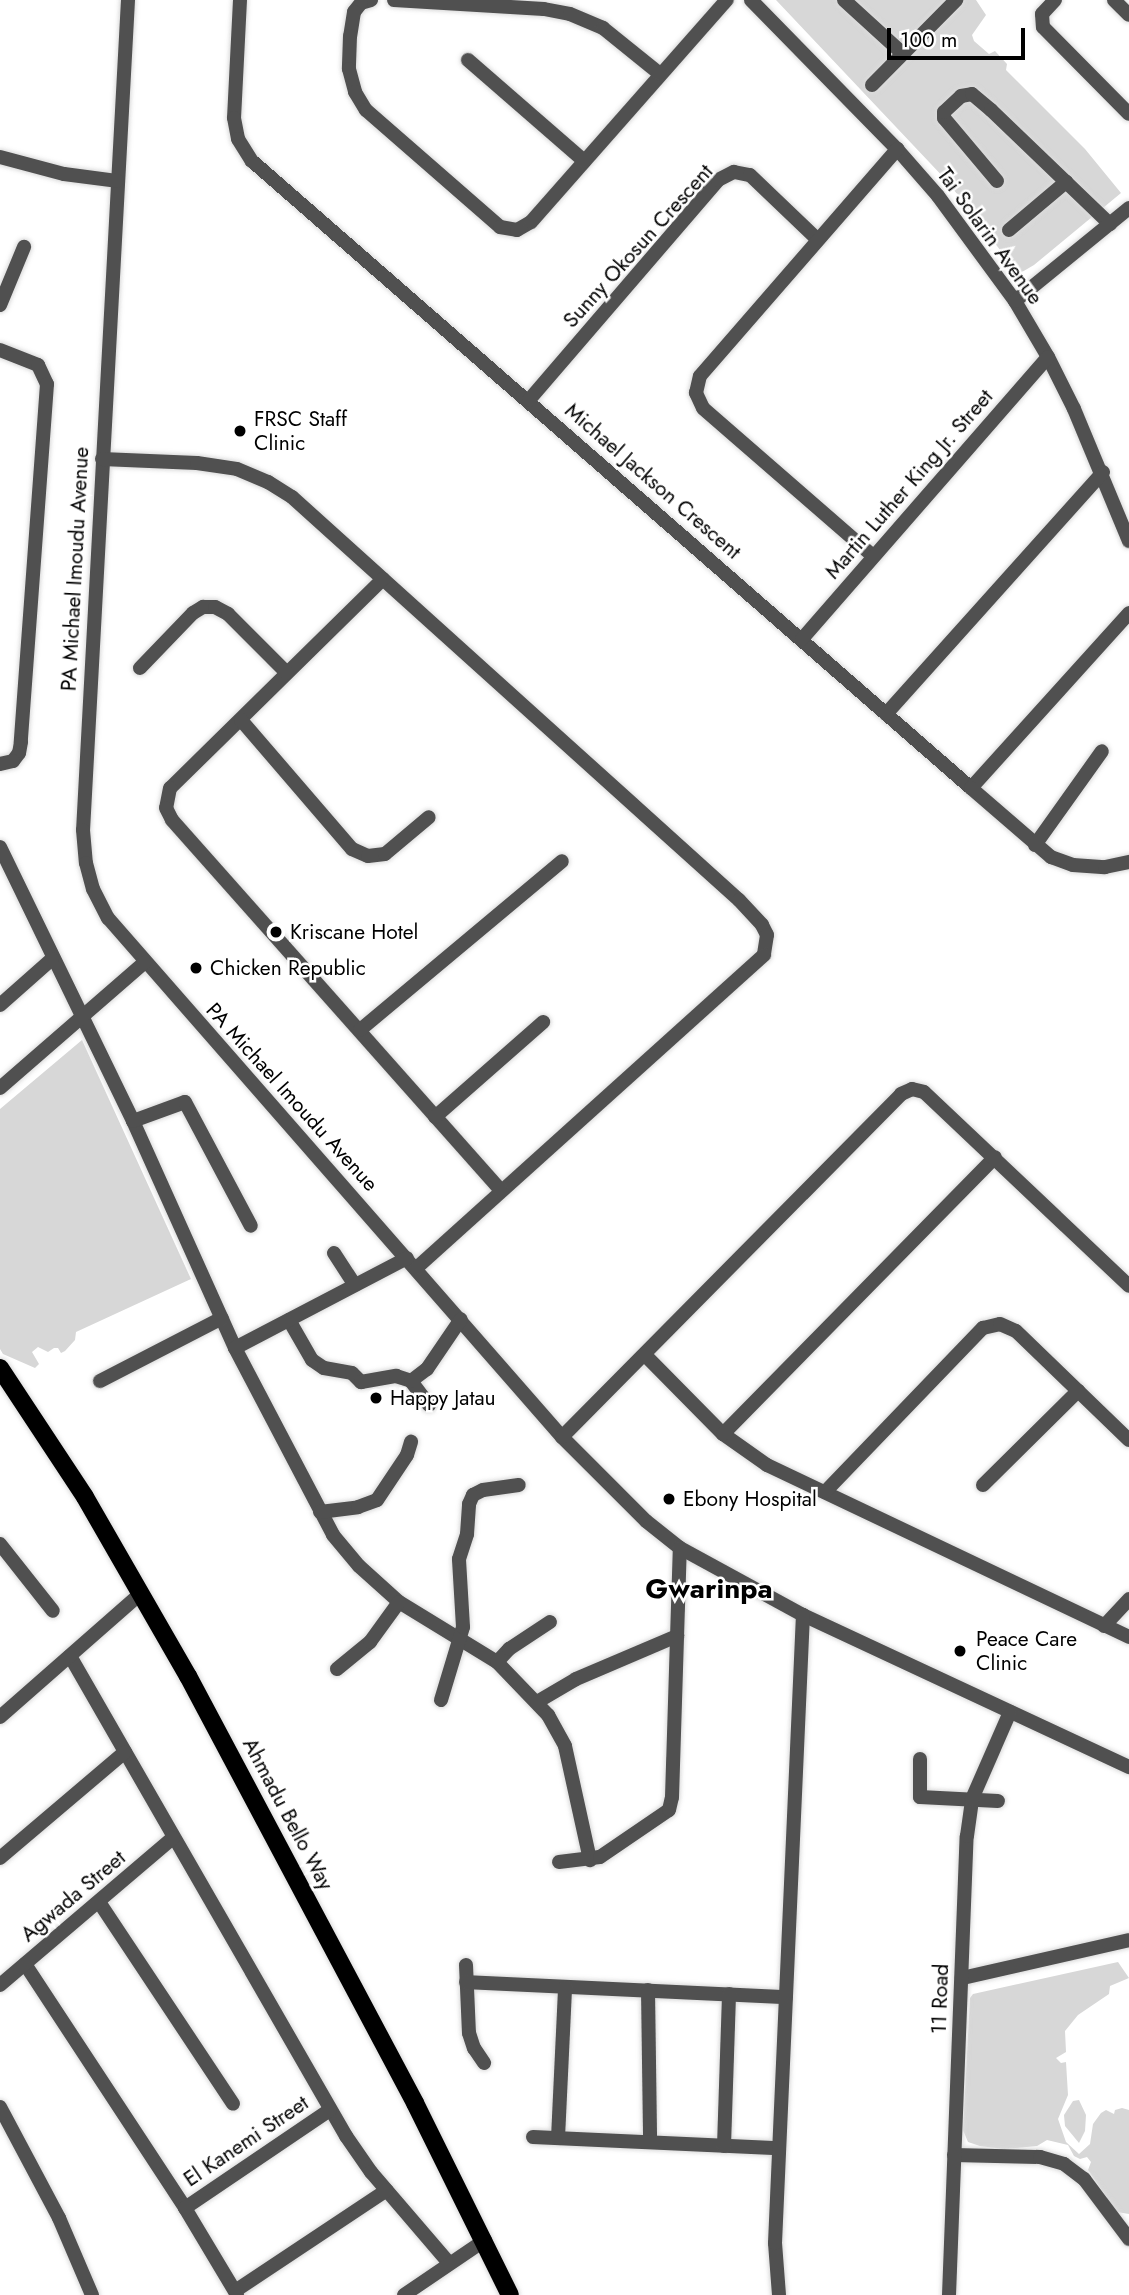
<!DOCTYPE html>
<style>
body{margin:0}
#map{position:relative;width:1129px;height:2295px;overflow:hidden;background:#fff;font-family:Jost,sans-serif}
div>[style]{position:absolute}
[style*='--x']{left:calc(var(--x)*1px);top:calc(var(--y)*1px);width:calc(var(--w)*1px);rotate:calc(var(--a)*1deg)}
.green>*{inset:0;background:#d7d7d7}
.roads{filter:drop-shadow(0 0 2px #dbdbdb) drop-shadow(0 0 2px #dbdbdb)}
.minor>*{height:14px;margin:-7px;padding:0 7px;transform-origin:7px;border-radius:7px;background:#505050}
.major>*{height:18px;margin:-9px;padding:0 9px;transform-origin:9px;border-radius:9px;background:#000}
.dots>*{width:19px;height:19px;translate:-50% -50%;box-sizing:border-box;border:4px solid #fff;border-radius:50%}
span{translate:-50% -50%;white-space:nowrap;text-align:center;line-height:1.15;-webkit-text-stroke:5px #fff;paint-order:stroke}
.street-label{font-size:21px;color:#000}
.poi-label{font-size:21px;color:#000}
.left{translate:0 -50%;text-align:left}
.district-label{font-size:28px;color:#000;font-weight:700}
.scale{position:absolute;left:887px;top:28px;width:138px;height:32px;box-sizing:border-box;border:4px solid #000;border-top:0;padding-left:9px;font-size:21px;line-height:24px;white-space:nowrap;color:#000;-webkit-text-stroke:5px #fff;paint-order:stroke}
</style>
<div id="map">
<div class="green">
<div style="clip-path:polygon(776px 0,976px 0,986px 15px,972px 35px,974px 41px,989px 54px,995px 51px,1007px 64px,1006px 70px,1085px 149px,1121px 193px,1034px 265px,1022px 272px,1014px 268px,947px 181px)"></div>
<div style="clip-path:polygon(82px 1040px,191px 1279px,76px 1332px,75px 1340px,65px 1351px,61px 1353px,58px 1348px,54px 1348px,48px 1352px,38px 1347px,32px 1352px,39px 1364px,35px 1368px,3px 1354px,0 1349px,0 1109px)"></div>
<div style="clip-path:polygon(1118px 1962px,1129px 1978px,1110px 1986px,1109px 1994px,1078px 2015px,1065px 2031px,1066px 2052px,1056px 2058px,1061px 2063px,1066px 2062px,1068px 2095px,1058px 2119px,1066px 2142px,1079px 2154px,1090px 2144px,1093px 2124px,1101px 2113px,1106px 2110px,1114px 2114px,1115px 2110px,1122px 2108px,1129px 2110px,1129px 2214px,1117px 2212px,1088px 2170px,1091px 2162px,1087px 2157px,1080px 2159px,1074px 2156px,1068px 2145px,1047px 2140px,1037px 2146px,1004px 2149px,980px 2146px,968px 2142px,963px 2130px,970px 1998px,973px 1994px)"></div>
<div style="clip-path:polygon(1079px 2100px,1086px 2115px,1085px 2131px,1079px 2143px,1065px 2126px,1064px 2115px,1073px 2101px)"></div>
</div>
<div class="roads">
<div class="minor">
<div style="--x:128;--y:0;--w:831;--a:93.1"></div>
<div style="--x:83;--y:830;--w:33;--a:85"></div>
<div style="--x:86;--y:863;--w:27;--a:75"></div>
<div style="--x:93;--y:889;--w:33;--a:63"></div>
<div style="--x:108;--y:918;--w:690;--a:48.82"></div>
<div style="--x:562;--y:1437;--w:119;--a:45"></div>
<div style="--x:646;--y:1521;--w:43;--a:38.5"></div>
<div style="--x:680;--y:1548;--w:140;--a:28.6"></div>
<div style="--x:803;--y:1615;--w:360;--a:25"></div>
<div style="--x:240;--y:0;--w:118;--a:92.9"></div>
<div style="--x:234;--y:118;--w:21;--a:79"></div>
<div style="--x:238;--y:139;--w:26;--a:58"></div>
<div style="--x:252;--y:161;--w:954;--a:41.09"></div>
<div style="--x:971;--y:788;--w:236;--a:-47.9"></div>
<div style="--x:371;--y:0;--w:10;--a:163"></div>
<div style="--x:361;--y:3;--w:11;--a:128"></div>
<div style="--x:354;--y:12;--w:24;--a:99"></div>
<div style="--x:350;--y:36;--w:33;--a:92"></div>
<div style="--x:349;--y:69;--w:24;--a:75"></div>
<div style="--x:355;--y:92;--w:21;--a:59"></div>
<div style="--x:366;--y:110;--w:178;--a:41.1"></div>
<div style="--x:500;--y:227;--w:17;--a:10"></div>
<div style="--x:517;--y:230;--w:16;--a:-30"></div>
<div style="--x:531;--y:222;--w:296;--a:-48.6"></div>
<div style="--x:394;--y:0;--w:150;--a:3.4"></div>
<div style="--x:544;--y:9;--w:26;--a:11"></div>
<div style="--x:570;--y:14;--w:36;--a:23"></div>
<div style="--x:603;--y:28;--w:73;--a:38.9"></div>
<div style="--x:751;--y:0;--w:209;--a:45.6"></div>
<div style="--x:897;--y:149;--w:62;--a:48.9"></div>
<div style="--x:938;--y:196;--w:130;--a:53.7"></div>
<div style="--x:1015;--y:301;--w:65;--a:59.5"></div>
<div style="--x:1048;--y:357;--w:58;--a:63.4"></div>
<div style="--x:1074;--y:409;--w:143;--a:67.4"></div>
<div style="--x:844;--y:0;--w:79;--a:42.4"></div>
<div style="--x:1055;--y:0;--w:19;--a:133"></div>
<div style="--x:1042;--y:14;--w:13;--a:86"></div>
<div style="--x:1043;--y:27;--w:122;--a:45.3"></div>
<div style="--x:1114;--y:0;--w:21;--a:45"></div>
<div style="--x:468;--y:60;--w:154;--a:41"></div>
<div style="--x:872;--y:85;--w:120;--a:-45.3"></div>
<div style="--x:0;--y:157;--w:66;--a:14.9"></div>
<div style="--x:64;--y:174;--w:53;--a:7.5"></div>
<div style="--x:997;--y:181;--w:82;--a:-130.1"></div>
<div style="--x:944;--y:118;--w:6;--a:-90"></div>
<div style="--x:944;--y:112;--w:23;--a:-43"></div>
<div style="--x:961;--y:96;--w:11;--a:-10"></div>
<div style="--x:972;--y:94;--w:25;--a:40"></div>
<div style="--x:991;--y:110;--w:165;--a:43.8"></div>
<div style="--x:1009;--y:230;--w:75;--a:-40.1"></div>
<div style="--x:1015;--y:301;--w:147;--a:-39.2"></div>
<div style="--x:0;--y:305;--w:63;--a:-67.5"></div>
<div style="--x:0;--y:350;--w:41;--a:21.5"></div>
<div style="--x:38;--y:365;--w:21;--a:65"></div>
<div style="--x:47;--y:384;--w:359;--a:94.2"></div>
<div style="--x:21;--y:742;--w:11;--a:100"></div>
<div style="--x:19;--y:753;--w:10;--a:127"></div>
<div style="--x:13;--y:761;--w:13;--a:167"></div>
<div style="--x:529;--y:400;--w:290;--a:-49.3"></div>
<div style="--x:718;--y:180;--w:18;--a:-27"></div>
<div style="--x:734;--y:172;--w:16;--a:11"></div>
<div style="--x:750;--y:175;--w:93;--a:43.7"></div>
<div style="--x:102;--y:459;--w:95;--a:2.4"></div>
<div style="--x:197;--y:463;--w:40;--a:8.5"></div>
<div style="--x:237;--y:469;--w:34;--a:23"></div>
<div style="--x:268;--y:482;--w:28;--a:32"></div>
<div style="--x:292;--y:497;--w:602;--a:42.04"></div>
<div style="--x:739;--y:900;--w:34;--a:47"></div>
<div style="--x:762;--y:925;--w:11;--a:63"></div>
<div style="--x:767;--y:935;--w:20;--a:99"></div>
<div style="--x:764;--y:955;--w:468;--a:138"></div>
<div style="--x:873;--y:556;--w:225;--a:-139"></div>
<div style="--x:703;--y:408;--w:17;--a:-115"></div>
<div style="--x:696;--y:393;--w:17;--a:-77"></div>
<div style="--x:700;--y:376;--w:301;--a:-49"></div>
<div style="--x:383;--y:579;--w:298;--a:135.5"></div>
<div style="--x:170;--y:788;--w:20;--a:101"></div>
<div style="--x:166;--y:808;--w:13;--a:63"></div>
<div style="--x:172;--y:820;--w:494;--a:48.4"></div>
<div style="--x:802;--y:639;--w:374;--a:-48.9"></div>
<div style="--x:140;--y:668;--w:76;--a:-46.1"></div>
<div style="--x:193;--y:613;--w:12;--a:-31"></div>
<div style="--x:203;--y:607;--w:12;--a:0"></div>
<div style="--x:215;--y:607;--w:15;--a:28"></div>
<div style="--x:228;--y:614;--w:83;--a:45"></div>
<div style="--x:886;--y:714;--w:325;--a:-48.1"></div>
<div style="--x:241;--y:720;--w:170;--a:49.3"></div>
<div style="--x:352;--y:849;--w:17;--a:24"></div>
<div style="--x:368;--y:856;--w:17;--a:-7"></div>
<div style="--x:385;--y:854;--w:57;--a:-40.1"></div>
<div style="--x:971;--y:788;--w:106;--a:40.8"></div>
<div style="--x:1051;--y:857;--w:23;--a:20"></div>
<div style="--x:1073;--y:865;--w:32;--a:4"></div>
<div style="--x:1105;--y:867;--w:25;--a:-12"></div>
<div style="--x:1035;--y:845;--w:115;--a:-54.5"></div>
<div style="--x:0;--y:847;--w:305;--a:64.1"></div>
<div style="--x:133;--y:1121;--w:249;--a:65.8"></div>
<div style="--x:235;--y:1348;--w:211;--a:62.3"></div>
<div style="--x:333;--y:1535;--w:40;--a:50"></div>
<div style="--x:359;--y:1566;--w:54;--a:42"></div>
<div style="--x:399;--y:1602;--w:115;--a:31.5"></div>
<div style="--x:497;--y:1662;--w:74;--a:46.1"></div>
<div style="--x:548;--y:1715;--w:35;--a:61"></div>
<div style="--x:565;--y:1746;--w:117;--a:77.6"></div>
<div style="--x:0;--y:1005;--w:69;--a:-41.5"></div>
<div style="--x:360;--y:1030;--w:263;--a:-39.9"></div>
<div style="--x:0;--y:1088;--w:191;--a:-41"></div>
<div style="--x:435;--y:1117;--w:144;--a:-41.3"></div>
<div style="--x:133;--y:1121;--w:55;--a:-20.1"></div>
<div style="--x:185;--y:1102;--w:140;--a:62"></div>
<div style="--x:334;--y:1253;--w:38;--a:57"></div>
<div style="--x:289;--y:1320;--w:46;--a:60.1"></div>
<div style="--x:312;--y:1360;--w:14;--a:34"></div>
<div style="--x:324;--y:1368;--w:28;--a:10"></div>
<div style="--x:352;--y:1373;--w:13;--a:45"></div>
<div style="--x:361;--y:1382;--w:36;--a:-10"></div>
<div style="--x:396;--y:1376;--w:16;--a:18"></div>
<div style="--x:235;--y:1348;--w:194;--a:-27.6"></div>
<div style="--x:645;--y:1355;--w:111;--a:45.4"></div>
<div style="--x:723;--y:1434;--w:54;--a:35.2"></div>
<div style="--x:767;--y:1465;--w:401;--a:25.4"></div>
<div style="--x:100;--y:1381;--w:137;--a:-27.3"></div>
<div style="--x:429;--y:1405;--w:30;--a:-127"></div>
<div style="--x:411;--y:1381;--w:20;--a:-37"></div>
<div style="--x:427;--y:1369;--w:60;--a:-55.8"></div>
<div style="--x:723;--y:1434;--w:388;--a:-45.5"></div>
<div style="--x:562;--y:1437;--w:482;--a:-45.3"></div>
<div style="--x:901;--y:1094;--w:12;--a:-24"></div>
<div style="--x:912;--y:1089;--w:12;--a:14"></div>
<div style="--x:924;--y:1092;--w:282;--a:43.4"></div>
<div style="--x:983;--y:1485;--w:134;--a:-44.7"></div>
<div style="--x:825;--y:1492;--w:228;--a:-46.1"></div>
<div style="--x:983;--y:1328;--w:17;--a:-13"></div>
<div style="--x:1000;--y:1324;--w:17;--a:24"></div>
<div style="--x:1016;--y:1331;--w:157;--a:44"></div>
<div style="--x:320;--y:1512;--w:38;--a:-7"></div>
<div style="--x:358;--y:1507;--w:20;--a:-20"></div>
<div style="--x:377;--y:1500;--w:54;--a:-56.3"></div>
<div style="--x:407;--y:1455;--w:14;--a:-73"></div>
<div style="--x:0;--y:1544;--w:85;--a:51.7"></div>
<div style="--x:1104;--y:1626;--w:37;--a:-47"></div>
<div style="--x:70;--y:1656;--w:554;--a:60.1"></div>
<div style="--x:346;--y:2136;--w:44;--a:55.2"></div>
<div style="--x:371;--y:2172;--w:120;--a:49.4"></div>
<div style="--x:497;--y:1662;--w:18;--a:-47"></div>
<div style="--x:509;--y:1649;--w:49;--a:-33.4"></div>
<div style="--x:337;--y:1669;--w:43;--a:-39.3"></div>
<div style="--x:370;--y:1642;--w:49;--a:-54.1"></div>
<div style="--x:441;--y:1700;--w:76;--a:-73.2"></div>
<div style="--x:463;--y:1627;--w:68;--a:-93.4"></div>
<div style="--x:459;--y:1559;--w:26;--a:-72"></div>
<div style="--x:467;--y:1534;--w:30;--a:-86"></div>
<div style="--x:469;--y:1504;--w:10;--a:-66"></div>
<div style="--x:473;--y:1495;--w:11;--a:-27"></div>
<div style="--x:483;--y:1490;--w:36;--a:-8"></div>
<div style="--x:537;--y:1702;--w:45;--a:-30.5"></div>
<div style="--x:576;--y:1679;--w:110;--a:-23.1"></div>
<div style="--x:0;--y:1717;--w:188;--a:-41.3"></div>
<div style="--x:920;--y:1759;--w:38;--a:90"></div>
<div style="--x:920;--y:1797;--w:78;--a:2.9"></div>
<div style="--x:0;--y:1858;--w:164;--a:-40.3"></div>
<div style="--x:559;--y:1862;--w:41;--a:-7"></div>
<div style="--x:600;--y:1857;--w:83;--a:-34.3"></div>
<div style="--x:669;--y:1810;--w:13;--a:-77"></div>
<div style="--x:672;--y:1797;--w:249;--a:-88.2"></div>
<div style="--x:99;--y:1902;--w:242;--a:56.4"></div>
<div style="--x:25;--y:1964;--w:292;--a:56.7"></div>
<div style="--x:185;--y:2208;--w:101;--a:59.1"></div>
<div style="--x:466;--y:1965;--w:68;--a:87.5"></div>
<div style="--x:469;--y:2033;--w:16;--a:72"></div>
<div style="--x:474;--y:2048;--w:18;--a:56"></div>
<div style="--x:962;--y:1978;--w:171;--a:-12.8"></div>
<div style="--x:466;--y:1982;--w:320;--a:2.7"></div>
<div style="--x:0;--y:1985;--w:227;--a:-40.4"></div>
<div style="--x:648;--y:1990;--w:152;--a:89.2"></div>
<div style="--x:0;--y:2107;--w:126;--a:62"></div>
<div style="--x:59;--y:2218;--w:84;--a:66.8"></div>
<div style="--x:533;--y:2137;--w:246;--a:2.6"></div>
<div style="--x:558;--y:2138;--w:151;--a:-87.3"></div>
<div style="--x:724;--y:2146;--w:152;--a:-88.1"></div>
<div style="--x:954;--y:2155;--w:86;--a:1.3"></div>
<div style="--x:1040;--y:2157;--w:25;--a:16"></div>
<div style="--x:1064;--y:2164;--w:25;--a:37"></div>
<div style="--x:1084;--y:2179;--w:75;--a:53.1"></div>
<div style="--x:185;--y:2208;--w:175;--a:-34.1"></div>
<div style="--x:235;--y:2291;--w:182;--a:-33.6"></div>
<div style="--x:404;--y:2295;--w:98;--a:-34.2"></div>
<div style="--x:779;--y:2295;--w:52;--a:-94.4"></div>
<div style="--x:775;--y:2243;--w:629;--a:-87.45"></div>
<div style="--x:949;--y:2295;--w:459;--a:-87.8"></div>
<div style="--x:967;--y:1836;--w:37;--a:-82"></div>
<div style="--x:972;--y:1799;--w:95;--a:-66.4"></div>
</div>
<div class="major">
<div style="--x:0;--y:1368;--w:154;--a:56.6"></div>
<div style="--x:85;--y:1497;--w:207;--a:60.1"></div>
<div style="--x:188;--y:1676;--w:484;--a:62"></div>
<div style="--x:415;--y:2103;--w:214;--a:63.7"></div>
</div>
</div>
<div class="dots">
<div style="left:240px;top:431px;background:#000"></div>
<div style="left:276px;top:932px;background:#000"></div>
<div style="left:196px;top:968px;background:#000"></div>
<div style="left:376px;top:1398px;background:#000"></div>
<div style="left:669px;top:1499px;background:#000"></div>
<div style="left:960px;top:1651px;background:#000"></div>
</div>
<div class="street-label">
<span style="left:990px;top:236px;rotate:54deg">Tai Solarin Avenue</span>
<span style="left:638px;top:246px;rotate:-48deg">Sunny Okosun Crescent</span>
<span style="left:653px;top:481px;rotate:41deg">Michael Jackson Crescent</span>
<span style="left:909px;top:484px;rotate:-49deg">Martin Luther King Jr. Street</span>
<span style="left:75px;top:569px;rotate:-87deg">PA Michael Imoudu Avenue</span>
<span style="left:292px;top:1097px;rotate:48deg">PA Michael Imoudu Avenue</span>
<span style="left:288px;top:1814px;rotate:62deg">Ahmadu Bello Way</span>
<span style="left:73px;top:1896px;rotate:-40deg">Agwada Street</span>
<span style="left:940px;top:1999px;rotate:-88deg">11 Road</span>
<span style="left:246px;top:2141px;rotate:-34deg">El Kanemi Street</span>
</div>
<div class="poi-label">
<span class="left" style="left:254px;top:431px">FRSC Staff<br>Clinic</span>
<span class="left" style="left:290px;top:932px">Kriscane Hotel</span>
<span class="left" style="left:210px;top:968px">Chicken Republic</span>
<span class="left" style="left:390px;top:1398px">Happy Jatau</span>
<span class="left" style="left:683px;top:1499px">Ebony Hospital</span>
<span class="left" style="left:976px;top:1651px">Peace Care<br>Clinic</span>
</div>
<div class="district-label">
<span style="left:709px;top:1589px">Gwarinpa</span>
</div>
<div class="scale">100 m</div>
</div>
